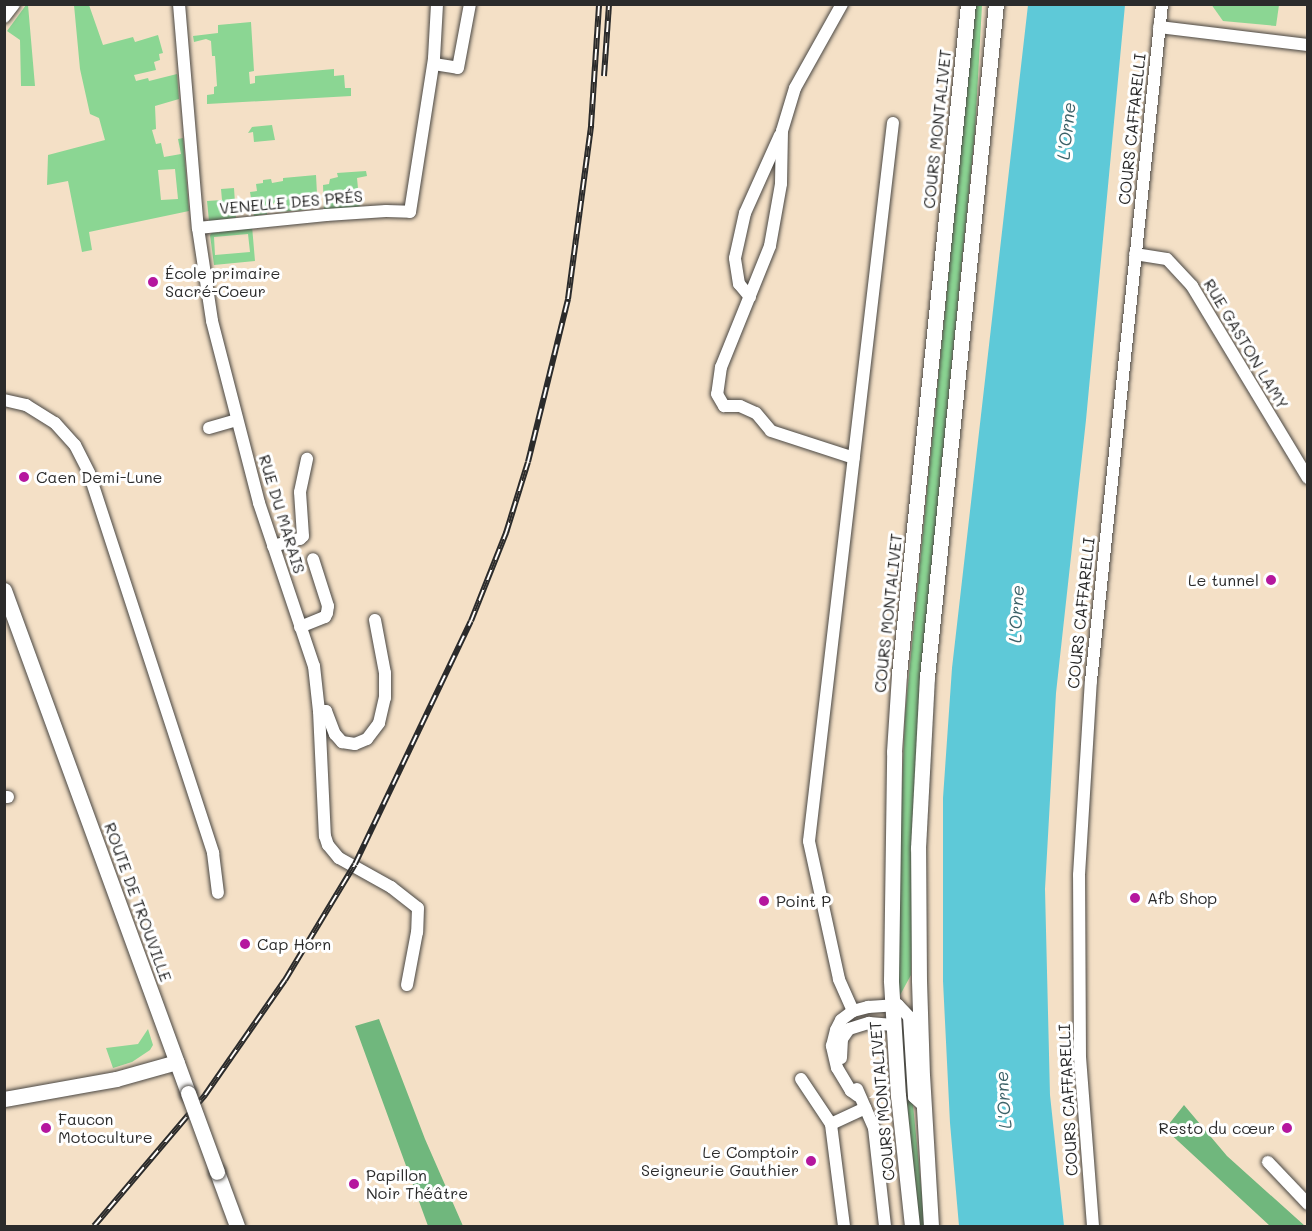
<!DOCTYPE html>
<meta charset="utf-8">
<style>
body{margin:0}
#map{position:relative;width:1312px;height:1231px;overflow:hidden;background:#f4e0c6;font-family:Mali,sans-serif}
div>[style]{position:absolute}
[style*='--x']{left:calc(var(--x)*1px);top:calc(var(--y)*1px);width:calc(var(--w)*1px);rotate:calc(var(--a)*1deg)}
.green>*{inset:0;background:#8bd693}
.forest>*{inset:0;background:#70b77d}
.water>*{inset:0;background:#5ec9d8}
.roads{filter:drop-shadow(0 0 2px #494642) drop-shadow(0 0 2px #494642)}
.minor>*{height:12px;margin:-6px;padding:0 6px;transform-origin:6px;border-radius:6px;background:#fff}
.major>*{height:15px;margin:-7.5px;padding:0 7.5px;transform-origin:7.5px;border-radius:7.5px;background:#fff}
.rail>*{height:6px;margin-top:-3px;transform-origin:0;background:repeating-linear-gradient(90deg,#fff 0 11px,#2b2b2b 0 22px);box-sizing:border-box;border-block:2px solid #2b2b2b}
.bridges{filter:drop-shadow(0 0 2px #494642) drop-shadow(0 0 2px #494642)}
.major-bridge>*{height:15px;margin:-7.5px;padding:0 7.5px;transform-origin:7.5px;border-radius:7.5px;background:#fff}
.dots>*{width:16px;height:16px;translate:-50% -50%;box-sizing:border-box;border:3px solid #fff;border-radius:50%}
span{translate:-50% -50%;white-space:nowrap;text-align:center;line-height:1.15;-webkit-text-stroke:6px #fff;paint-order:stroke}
.street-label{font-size:16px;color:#2b2b2b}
.poi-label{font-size:16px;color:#2b2b2b}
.left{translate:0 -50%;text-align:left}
.right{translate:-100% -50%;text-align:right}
.water-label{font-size:18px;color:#3d6268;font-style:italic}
.frame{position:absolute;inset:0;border:6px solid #2b2b2b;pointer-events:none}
</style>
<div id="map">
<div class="green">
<div style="clip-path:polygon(1211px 4px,1279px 5px,1276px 26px,1223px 21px)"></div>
<div style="clip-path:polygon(26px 5px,28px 5px,35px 86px,21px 86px,20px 40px,7px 31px)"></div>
<div style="clip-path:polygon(evenodd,74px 5px,89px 5px,103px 45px,133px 37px,135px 42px,158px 35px,163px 53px,159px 54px,160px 60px,154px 62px,156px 70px,134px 75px,136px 81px,148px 78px,149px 81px,177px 74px,179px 99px,155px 106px,156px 129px,152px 130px,156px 144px,161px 143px,164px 157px,181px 154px,178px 139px,183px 138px,189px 211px,89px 232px,92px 250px,82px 252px,68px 181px,47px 185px,48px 155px,105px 140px,99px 118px,90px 114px,80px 69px,74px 5px,175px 169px,178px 199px,161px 200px,158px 170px,175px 169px)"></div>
<div style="clip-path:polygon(975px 5px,982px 5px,975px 131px,922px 663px,911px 975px,899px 997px,898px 888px,905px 715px)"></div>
<div style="clip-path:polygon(251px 22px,254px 71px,249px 72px,250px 84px,255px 83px,255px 76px,334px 69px,334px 76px,344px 75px,345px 88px,351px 88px,351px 96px,207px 104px,207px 95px,214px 94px,214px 87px,217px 86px,215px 56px,212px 56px,211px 41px,206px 39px,194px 42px,193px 36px,218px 33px,218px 25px)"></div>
<div style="clip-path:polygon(272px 125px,275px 140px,254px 142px,253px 132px,248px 133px,252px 127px)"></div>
<div style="clip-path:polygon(366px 171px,367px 176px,357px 178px,360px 209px,324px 211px,323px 185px,329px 184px,330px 179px,338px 177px,337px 173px)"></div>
<div style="clip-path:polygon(316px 175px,317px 194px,315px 197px,304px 198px,304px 210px,279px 212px,278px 203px,267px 204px,267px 214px,254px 216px,250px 192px,257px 191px,256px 184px,263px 183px,263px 180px,271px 179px,272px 183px,283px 181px,283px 178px)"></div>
<div style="clip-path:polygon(234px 188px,236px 218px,209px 221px,207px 201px,222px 200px,221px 189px)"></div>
<div style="clip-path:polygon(evenodd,252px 226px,255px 261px,214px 265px,210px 235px,214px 230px,219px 233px,219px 230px,245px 227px,248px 229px,248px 227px,252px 226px,248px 234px,250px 252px,215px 255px,214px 237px,248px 234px)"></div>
<div style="clip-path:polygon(900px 1023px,906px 1034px,925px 1226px,918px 1226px)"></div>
<div style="clip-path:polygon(148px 1029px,153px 1045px,150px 1050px,132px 1062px,113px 1068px,106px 1048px,138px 1044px)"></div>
</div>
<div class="forest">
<div style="clip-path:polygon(379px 1019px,425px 1139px,463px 1226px,428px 1226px,355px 1026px)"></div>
<div style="clip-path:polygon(1184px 1105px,1227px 1156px,1305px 1226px,1270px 1226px,1165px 1129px)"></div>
</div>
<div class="water">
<div style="clip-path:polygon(1028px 5px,1125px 5px,1086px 420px,1056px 693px,1045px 889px,1050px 1095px,1064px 1226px,959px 1226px,950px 1123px,943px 981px,943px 798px,952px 668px)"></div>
</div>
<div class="roads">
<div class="minor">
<div style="--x:179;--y:4;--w:225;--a:85.2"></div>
<div style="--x:198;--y:228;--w:94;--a:81.4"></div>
<div style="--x:212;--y:321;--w:188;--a:75.5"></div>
<div style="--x:259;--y:503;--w:172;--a:71.4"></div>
<div style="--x:314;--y:666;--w:45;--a:83.7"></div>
<div style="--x:319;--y:711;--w:125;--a:87.3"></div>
<div style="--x:325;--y:836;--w:9;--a:72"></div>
<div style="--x:328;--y:845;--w:17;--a:50"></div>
<div style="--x:339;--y:858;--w:60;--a:29.1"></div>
<div style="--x:391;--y:887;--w:34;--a:38"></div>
<div style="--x:418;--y:908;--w:24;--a:92"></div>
<div style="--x:417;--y:932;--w:54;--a:100.7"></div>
<div style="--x:842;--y:4;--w:96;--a:119.2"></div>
<div style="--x:795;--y:88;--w:45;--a:106.8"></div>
<div style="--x:782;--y:131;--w:53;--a:91.1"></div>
<div style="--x:781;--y:184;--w:63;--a:100.1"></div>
<div style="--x:770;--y:246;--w:131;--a:112"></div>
<div style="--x:721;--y:367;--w:27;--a:98"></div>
<div style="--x:717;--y:394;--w:14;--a:60"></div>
<div style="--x:724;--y:406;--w:16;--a:0"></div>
<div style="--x:740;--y:406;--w:17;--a:24"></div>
<div style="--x:756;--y:413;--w:23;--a:50"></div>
<div style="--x:771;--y:431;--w:87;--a:18"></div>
<div style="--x:4;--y:17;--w:16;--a:-52"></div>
<div style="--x:1159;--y:27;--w:150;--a:6.9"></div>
<div style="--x:434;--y:64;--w:24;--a:9"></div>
<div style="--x:458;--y:68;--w:65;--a:-79.4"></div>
<div style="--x:198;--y:228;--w:129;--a:-5.8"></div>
<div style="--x:326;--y:215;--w:60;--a:-3.8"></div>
<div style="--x:386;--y:211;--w:24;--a:2"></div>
<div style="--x:410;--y:212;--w:156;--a:-81.1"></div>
<div style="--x:434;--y:58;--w:54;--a:-86.8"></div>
<div style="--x:1135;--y:254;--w:32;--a:9"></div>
<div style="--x:1167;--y:259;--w:37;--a:47"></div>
<div style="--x:1192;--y:286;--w:224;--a:58.9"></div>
<div style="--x:750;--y:297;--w:17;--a:-130"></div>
<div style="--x:739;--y:284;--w:26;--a:-99"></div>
<div style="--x:735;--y:258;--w:46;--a:-77.5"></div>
<div style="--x:745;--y:213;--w:85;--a:-65.8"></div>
<div style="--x:4;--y:400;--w:23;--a:13"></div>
<div style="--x:26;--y:405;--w:34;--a:32"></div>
<div style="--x:55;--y:423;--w:30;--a:48"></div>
<div style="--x:75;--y:445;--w:31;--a:63"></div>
<div style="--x:89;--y:473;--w:400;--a:71.9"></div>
<div style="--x:213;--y:853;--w:40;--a:82.9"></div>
<div style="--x:209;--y:428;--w:29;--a:-16"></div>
<div style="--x:273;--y:546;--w:28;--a:-15"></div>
<div style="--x:300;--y:539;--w:4;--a:-45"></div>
<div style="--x:303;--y:536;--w:44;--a:-93.9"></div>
<div style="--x:300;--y:492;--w:34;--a:-78"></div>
<div style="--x:300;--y:627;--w:27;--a:-22"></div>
<div style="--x:325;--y:617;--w:4;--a:-63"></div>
<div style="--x:327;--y:613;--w:7;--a:-82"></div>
<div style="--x:328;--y:606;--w:49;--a:-107.7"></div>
<div style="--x:319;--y:711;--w:7;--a:0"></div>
<div style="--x:326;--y:711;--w:25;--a:69"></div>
<div style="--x:335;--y:734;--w:11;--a:49"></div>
<div style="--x:342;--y:742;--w:13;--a:9"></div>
<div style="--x:355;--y:744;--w:13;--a:-23"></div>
<div style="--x:367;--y:739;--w:20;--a:-53"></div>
<div style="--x:379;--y:723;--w:26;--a:-77"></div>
<div style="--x:385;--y:698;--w:25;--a:-90"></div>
<div style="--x:385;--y:673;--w:54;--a:-100.7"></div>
<div style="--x:4;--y:797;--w:4;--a:0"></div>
<div style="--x:853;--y:1011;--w:35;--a:-114"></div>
<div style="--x:839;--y:979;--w:141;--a:-102.3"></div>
<div style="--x:809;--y:841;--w:723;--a:-83.33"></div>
<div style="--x:841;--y:1058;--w:19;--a:-87"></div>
<div style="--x:842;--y:1039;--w:12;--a:-55"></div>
<div style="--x:849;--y:1029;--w:21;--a:-17"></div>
<div style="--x:869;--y:1023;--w:24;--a:5"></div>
<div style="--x:801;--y:1079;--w:54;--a:56.3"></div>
<div style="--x:857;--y:1089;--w:43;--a:66.4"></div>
<div style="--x:874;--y:1128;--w:99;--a:83.6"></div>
<div style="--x:858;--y:1096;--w:9;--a:-144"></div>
<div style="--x:851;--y:1091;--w:27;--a:-121"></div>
<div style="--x:837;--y:1068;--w:23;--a:-103"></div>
<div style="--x:832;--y:1046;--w:16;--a:-76"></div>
<div style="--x:836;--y:1030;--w:11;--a:-63"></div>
<div style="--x:841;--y:1020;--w:15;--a:-37"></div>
<div style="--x:853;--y:1011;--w:16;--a:-15"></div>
<div style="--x:868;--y:1007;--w:30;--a:-4"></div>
<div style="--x:898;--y:1005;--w:16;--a:47"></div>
<div style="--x:909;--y:1017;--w:80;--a:86.4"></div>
<div style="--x:914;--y:1097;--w:13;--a:42"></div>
<div style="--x:1268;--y:1162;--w:58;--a:46.4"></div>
<div style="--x:844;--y:1226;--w:103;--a:-97.3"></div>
<div style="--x:831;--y:1124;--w:38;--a:-25"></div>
<div style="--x:1093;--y:1226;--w:169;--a:-94.4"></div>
<div style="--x:1080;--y:1058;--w:183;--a:-90.3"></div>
<div style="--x:1079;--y:875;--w:194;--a:-86.5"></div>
<div style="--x:1091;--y:681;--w:681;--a:-84.01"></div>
</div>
<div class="major">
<div style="--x:4;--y:590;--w:536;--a:69.91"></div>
<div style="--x:4;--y:1099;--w:114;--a:-10.1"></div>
<div style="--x:116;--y:1079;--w:63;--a:-15.6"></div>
<div style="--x:217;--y:1172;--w:58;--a:69.7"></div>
<div style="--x:912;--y:1226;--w:131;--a:-96.1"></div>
<div style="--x:898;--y:1096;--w:116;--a:-93.5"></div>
<div style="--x:891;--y:980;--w:228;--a:-89.2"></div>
<div style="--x:894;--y:752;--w:78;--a:-86.3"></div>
<div style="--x:899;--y:674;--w:674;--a:-84.12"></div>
<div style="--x:931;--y:1226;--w:150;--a:-93.4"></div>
<div style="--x:922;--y:1076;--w:96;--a:-91.8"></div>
<div style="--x:919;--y:980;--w:132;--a:-90.4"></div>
<div style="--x:918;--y:848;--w:171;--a:-87"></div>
<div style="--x:927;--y:677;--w:677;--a:-84.15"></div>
</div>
</div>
<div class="rail">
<div style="--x:604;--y:76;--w:72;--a:-86"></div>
<div style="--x:94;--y:1226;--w:172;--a:-49.7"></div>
<div style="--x:205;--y:1095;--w:140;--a:-55.2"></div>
<div style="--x:285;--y:980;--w:135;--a:-58.9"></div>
<div style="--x:355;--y:864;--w:269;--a:-64.5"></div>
<div style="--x:471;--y:621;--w:95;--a:-68.3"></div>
<div style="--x:506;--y:533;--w:74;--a:-72.8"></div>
<div style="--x:528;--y:462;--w:168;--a:-76.2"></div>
<div style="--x:568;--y:299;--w:175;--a:-82.4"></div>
<div style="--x:591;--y:126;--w:122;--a:-86.2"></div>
</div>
<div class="bridges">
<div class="major-bridge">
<div style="--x:188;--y:1093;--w:84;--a:69.8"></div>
</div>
</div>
<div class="dots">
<div style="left:153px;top:282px;background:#b5179e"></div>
<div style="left:24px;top:477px;background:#b5179e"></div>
<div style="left:1271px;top:580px;background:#b5179e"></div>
<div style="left:1135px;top:898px;background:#b5179e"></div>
<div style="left:764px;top:901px;background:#b5179e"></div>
<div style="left:245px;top:944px;background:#b5179e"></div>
<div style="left:46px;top:1128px;background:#b5179e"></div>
<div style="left:1287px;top:1128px;background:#b5179e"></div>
<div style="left:811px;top:1161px;background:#b5179e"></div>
<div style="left:354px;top:1184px;background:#b5179e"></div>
</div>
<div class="street-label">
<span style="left:937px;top:129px;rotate:-84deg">COURS MONTALIVET</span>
<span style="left:1132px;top:129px;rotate:-84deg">COURS CAFFARELLI</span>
<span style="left:291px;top:202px;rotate:-5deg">VENELLE DES PRÉS</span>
<span style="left:1246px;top:344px;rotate:59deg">RUE GASTON LAMY</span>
<span style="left:282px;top:514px;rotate:73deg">RUE DU MARAIS</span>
<span style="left:888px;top:613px;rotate:-84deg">COURS MONTALIVET</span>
<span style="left:1081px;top:613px;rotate:-84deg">COURS CAFFARELLI</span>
<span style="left:138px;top:902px;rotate:70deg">ROUTE DE TROUVILLE</span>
<span style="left:1068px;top:1100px;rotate:-93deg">COURS CAFFARELLI</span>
<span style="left:882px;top:1101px;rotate:-95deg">COURS MONTALIVET</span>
</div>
<div class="poi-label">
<span class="left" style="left:165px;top:282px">École primaire<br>Sacré-Coeur</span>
<span class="left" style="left:36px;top:477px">Caen Demi-Lune</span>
<span class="right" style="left:1259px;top:580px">Le tunnel</span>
<span class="left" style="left:1147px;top:898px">Afb Shop</span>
<span class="left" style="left:776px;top:901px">Point P</span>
<span class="left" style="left:257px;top:944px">Cap Horn</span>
<span class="left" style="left:58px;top:1128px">Faucon<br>Motoculture</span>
<span class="right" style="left:1275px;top:1128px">Resto du cœur</span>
<span class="right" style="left:799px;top:1161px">Le Comptoir<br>Seigneurie Gauthier</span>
<span class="left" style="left:366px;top:1184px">Papillon<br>Noir Théâtre</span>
</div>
<div class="water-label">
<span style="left:1066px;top:131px;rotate:-84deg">L'Orne</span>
<span style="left:1016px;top:614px;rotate:-87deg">L'Orne</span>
<span style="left:1003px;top:1100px;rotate:-94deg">L'Orne</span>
</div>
<div class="frame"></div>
</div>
